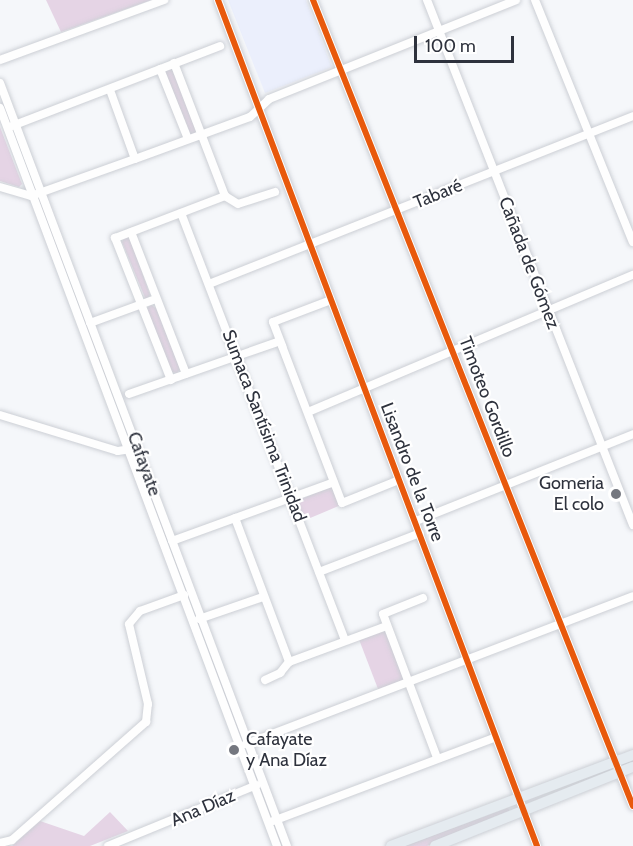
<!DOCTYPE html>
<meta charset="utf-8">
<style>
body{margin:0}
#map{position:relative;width:633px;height:846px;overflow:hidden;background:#f5f7fa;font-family:Cabin,sans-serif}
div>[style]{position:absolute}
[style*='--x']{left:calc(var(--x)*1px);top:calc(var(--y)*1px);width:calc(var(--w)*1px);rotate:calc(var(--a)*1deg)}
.built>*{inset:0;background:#ebeffc}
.green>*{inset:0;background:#e5d4e5;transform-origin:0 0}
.roads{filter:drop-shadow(0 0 2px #cccfd5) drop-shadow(0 0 2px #cccfd5)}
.minor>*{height:8px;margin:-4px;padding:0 4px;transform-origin:4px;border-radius:4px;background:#fefefe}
.major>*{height:10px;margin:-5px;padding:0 5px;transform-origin:5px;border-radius:5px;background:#e5ebf0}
.cycleway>*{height:6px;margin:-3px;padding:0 3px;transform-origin:3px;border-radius:3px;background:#e8590c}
.dots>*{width:16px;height:16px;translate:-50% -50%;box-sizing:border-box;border:3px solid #fff;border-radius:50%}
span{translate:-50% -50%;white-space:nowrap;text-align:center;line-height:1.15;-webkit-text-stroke:4.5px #fff;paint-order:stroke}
.street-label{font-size:18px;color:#2e323d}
.poi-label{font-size:18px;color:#2e323d}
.right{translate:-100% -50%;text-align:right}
.left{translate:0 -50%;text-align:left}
.scale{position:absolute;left:414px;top:36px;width:100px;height:27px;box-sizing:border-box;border:3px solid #2e323d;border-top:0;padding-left:8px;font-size:18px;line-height:21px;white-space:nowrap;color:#2e323d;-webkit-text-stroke:4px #fff;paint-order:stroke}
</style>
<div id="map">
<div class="built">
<div style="clip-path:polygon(228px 0,306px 0,332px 67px,265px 93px)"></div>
</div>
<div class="green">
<div style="clip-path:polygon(46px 0,151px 0,61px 32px)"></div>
<div style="left:174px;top:63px;width:76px;height:15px;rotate:68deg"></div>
<div style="clip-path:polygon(0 127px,22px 184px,19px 187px,0 181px)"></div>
<div style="clip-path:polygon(126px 235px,130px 238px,150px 295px,146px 300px,122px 242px)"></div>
<div style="clip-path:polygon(151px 305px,156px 308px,180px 369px,177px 373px,171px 372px,146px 309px)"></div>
<div style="left:332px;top:486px;width:21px;height:41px;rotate:67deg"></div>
<div style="left:387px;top:626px;width:60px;height:31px;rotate:69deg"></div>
<div style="clip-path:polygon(508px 808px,511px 814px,427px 846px,404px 846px)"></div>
<div style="clip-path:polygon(110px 812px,128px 831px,90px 846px,12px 846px,40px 821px,84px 836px)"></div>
</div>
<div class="roads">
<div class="minor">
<div style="--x:218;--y:0;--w:904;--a:69.34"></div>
<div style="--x:313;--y:0;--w:867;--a:68.35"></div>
<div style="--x:427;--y:0;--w:564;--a:68.58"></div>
<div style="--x:535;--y:0;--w:261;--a:68"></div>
<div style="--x:0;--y:60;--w:175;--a:-20.1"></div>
<div style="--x:174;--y:63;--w:142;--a:69"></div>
<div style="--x:225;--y:196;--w:15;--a:32"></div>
<div style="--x:238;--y:204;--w:39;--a:-18"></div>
<div style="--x:160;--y:69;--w:75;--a:68.2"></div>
<div style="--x:0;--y:83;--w:815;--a:69.39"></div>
<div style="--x:110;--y:90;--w:73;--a:70.1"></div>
<div style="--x:0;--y:108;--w:788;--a:69.43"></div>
<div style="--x:12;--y:126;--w:223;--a:-21"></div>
<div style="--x:0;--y:187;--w:32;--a:16"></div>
<div style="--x:31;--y:196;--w:110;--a:-19.6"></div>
<div style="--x:135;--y:159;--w:122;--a:-20.1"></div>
<div style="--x:250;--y:117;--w:26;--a:-43"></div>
<div style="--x:269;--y:99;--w:266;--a:-21.8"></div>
<div style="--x:181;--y:213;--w:458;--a:69"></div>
<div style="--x:131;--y:232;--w:152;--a:68.8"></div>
<div style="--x:209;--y:284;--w:456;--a:-21.6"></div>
<div style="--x:331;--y:300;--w:62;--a:159.2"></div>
<div style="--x:273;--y:322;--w:26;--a:69"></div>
<div style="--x:282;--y:346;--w:168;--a:69.1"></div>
<div style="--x:342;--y:503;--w:61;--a:-22"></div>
<div style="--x:90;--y:323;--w:70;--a:-20"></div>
<div style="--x:171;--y:380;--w:153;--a:-111.5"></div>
<div style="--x:115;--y:238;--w:118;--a:-20.9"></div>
<div style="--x:129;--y:394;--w:160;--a:-19.3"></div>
<div style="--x:308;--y:412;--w:353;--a:-22.9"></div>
<div style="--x:0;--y:415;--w:123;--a:17"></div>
<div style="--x:118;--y:451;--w:13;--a:-9"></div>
<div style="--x:235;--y:518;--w:154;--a:69.4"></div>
<div style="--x:416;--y:521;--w:234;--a:-21.8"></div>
<div style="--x:172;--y:541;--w:172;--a:-20"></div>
<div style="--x:319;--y:572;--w:108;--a:-21.1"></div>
<div style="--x:423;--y:598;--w:43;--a:158.2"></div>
<div style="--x:383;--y:614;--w:154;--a:69.4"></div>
<div style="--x:199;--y:619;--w:68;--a:-19"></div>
<div style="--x:265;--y:680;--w:17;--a:-25"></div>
<div style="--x:280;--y:673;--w:14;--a:-51"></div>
<div style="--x:289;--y:662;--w:104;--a:-20.2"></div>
<div style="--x:246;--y:744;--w:414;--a:-20.9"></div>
<div style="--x:273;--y:821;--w:238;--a:-20.6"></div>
<div style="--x:0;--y:843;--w:12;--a:-14"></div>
<div style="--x:12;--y:840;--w:179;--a:-41.4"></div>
<div style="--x:146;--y:722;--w:18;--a:-84"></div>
<div style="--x:148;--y:704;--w:82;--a:-103.4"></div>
<div style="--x:129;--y:624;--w:17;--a:-50"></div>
<div style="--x:140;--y:611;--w:47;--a:-20"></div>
<div style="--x:108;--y:846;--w:161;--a:-22.3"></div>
</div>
<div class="major">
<div style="--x:391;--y:846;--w:259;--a:-20.6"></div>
<div style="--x:435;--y:846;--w:213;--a:-21.8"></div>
</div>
</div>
<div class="cycleway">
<div style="--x:218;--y:0;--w:904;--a:69.34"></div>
<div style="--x:313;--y:0;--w:867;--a:68.35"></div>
</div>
<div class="dots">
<div style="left:616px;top:494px;background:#74777f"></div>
<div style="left:234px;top:750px;background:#74777f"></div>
</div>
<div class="street-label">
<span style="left:438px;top:194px;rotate:-22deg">Tabaré</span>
<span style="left:529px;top:263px;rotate:69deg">Cañada de Gómez</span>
<span style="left:487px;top:397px;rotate:69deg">Timoteo Gordillo</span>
<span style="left:264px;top:426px;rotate:69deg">Sumaca Santísima Trinidad</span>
<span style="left:144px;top:464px;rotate:70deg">Cafayate</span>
<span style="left:412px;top:472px;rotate:69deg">Lisandro de la Torre</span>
<span style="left:203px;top:808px;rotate:-23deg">Ana Díaz</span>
</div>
<div class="poi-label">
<span class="right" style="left:604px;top:494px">Gomeria<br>El colo</span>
<span class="left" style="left:246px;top:750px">Cafayate<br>y Ana Díaz</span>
</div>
<div class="scale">100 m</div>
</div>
